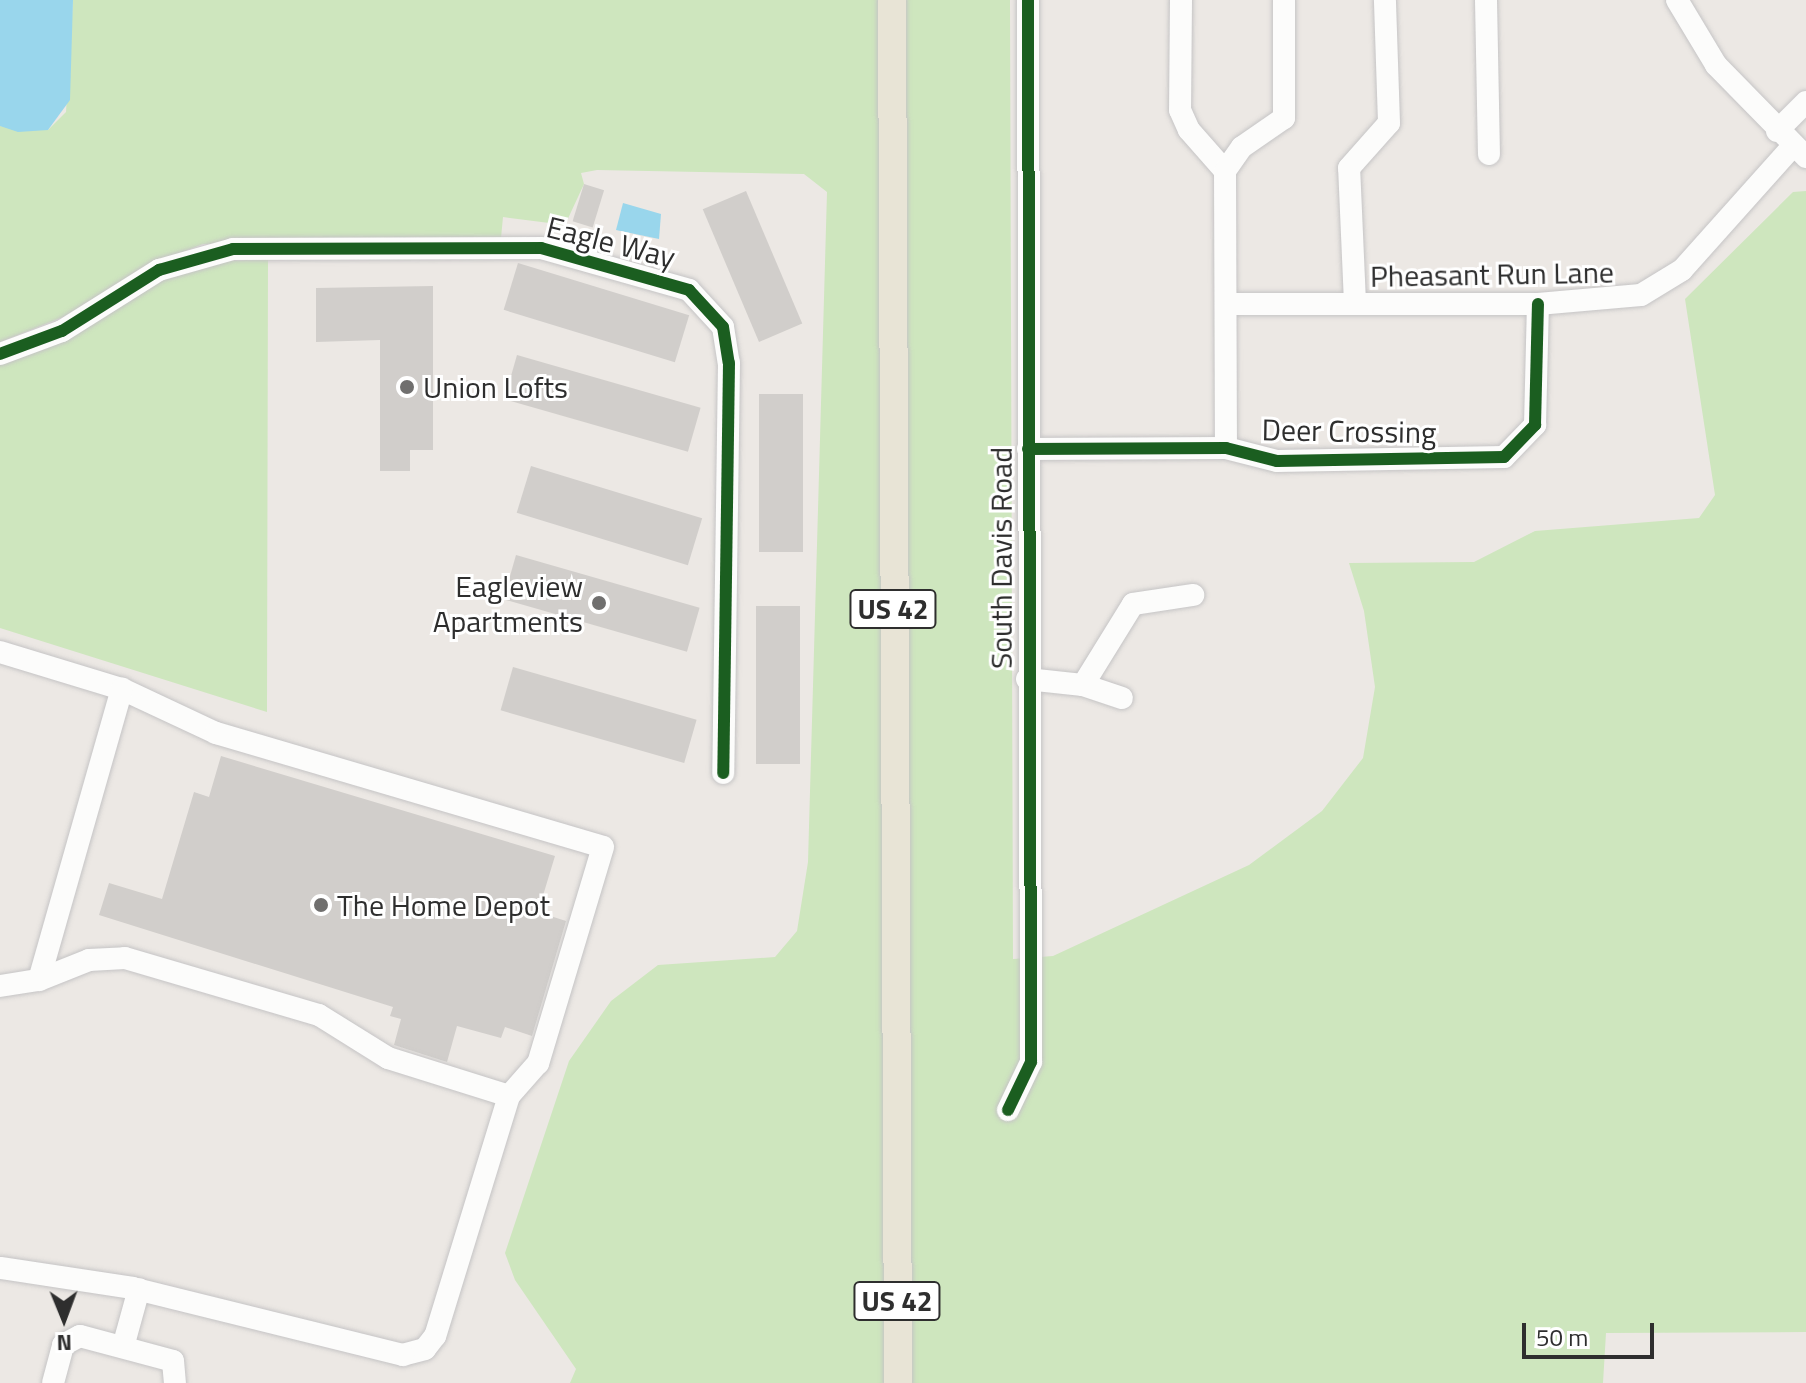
<!DOCTYPE html>
<style>
body{margin:0}
#map{position:relative;width:1806px;height:1383px;overflow:hidden;background:#ece8e4;font-family:"Titillium Web",sans-serif}
div>[style]{position:absolute}
[style*='--x']{left:calc(var(--x)*1px);top:calc(var(--y)*1px);width:calc(var(--w)*1px);rotate:calc(var(--a)*1deg)}
.green>*{inset:0;background:#cee6be}
.water>*{inset:0;background:#99d6ec}
.building>*{inset:0;background:#d1cecb;transform-origin:0 0}
.roads{filter:drop-shadow(0 0 2px #c5c4c5) drop-shadow(0 0 2px #c5c4c5)}
.minor>*{height:22px;margin:-11px;padding:0 11px;transform-origin:11px;border-radius:11px;background:#fcfcfb}
.major>*{height:28px;margin:-14px;padding:0 14px;transform-origin:14px;border-radius:14px;background:#e8e4d6}
.cycleway>*{height:12px;margin:-6px;padding:0 6px;transform-origin:6px;border-radius:6px;background:#1b5e20}
.dots>*{width:22px;height:22px;translate:-50% -50%;box-sizing:border-box;border:4px solid #fff;border-radius:50%}
span{translate:-50% -50%;white-space:nowrap;text-align:center;line-height:1.15;-webkit-text-stroke:6px #fff;paint-order:stroke}
.shield-label span{padding:2px 6px;background:#fff;border:2px solid;border-radius:6px;-webkit-text-stroke-width:0}
.shield-label{font-size:28px;color:#2e2e2e;font-weight:700}
.street-label{font-size:30px;color:#2e2e2e}
.poi-label{font-size:30px;color:#2e2e2e}
.left{translate:0 -50%;text-align:left}
.right{translate:-100% -50%;text-align:right}
.north{position:absolute;left:24px;top:1279px;width:80px;height:80px;-webkit-text-stroke:6px #fff;paint-order:stroke;rotate:179deg;font-size:22px;font-weight:700;line-height:32px;text-align:center;color:#2e2e2e}
.north::after{content:'';display:block;margin:auto;width:28px;height:36px;background:#2e2e2e;clip-path:polygon(50% 0,100% 100%,50% 72%,0 100%)}
.scale{position:absolute;left:1522px;top:1323px;width:132px;height:36px;box-sizing:border-box;border:4px solid #2e2e2e;border-top:0;padding-left:10px;font-size:24px;line-height:28px;white-space:nowrap;color:#2e2e2e;-webkit-text-stroke:6px #fff;paint-order:stroke}
</style>
<div id="map">
<div class="green">
<div style="clip-path:polygon(73px 0,888px 0,892px 1383px,570px 1383px,576px 1369px,515px 1280px,505px 1253px,569px 1061px,611px 1001px,658px 965px,775px 957px,797px 931px,808px 862px,827px 192px,804px 174px,597px 170px,581px 173px,584px 184px,565px 225px,503px 217px,501px 238px,203px 244px,149px 265px,63px 317px,0 342px,0 126px,48px 130px,66px 112px)"></div>
<div style="clip-path:polygon(896px 0,1010px 0,1013px 959px,1053px 956px,1249px 865px,1322px 811px,1363px 758px,1375px 687px,1364px 611px,1349px 563px,1474px 562px,1535px 531px,1699px 518px,1715px 495px,1685px 299px,1793px 192px,1806px 191px,1806px 1332px,1606px 1333px,1603px 1383px,903px 1383px)"></div>
<div style="clip-path:polygon(268px 259px,267px 712px,0 628px,0 364px,72px 337px,170px 276px,210px 262px)"></div>
</div>
<div class="water">
<div style="clip-path:polygon(0 0,73px 0,70px 100px,48px 130px,18px 132px,0 126px)"></div>
<div style="clip-path:polygon(623px 203px,661px 214px,659px 239px,616px 230px)"></div>
</div>
<div class="building">
<div style="left:584px;top:184px;width:21px;height:39px;rotate:17deg"></div>
<div style="left:746px;top:191px;width:144px;height:47px;rotate:67deg"></div>
<div style="left:518px;top:263px;width:179px;height:49px;rotate:17deg"></div>
<div style="clip-path:polygon(433px 286px,433px 450px,410px 450px,410px 471px,380px 471px,380px 340px,316px 342px,316px 288px)"></div>
<div style="left:517px;top:355px;width:191px;height:46px;rotate:16deg"></div>
<div style="left:759px;top:394px;width:44px;height:158px"></div>
<div style="left:531px;top:466px;width:179px;height:49px;rotate:17deg"></div>
<div style="left:516px;top:555px;width:191px;height:46px;rotate:16deg"></div>
<div style="left:800px;top:606px;width:158px;height:44px;rotate:90deg"></div>
<div style="left:513px;top:667px;width:191px;height:45px;rotate:16deg"></div>
<div style="clip-path:polygon(221px 756px,555px 856px,538px 912px,566px 921px,532px 1036px,505px 1027px,501px 1038px,457px 1026px,447px 1062px,394px 1045px,401px 1019px,390px 1016px,393px 1007px,99px 915px,109px 883px,162px 899px,194px 792px,209px 797px)"></div>
</div>
<div class="roads">
<div class="minor">
<div style="--x:1181;--y:0;--w:110;--a:90.5"></div>
<div style="--x:1180;--y:110;--w:22;--a:66"></div>
<div style="--x:1189;--y:130;--w:55;--a:48.7"></div>
<div style="--x:1225;--y:171;--w:277;--a:89.8"></div>
<div style="--x:1486;--y:0;--w:154;--a:88.9"></div>
<div style="--x:1677;--y:0;--w:76;--a:59"></div>
<div style="--x:1716;--y:65;--w:129;--a:45.6"></div>
<div style="--x:1777;--y:131;--w:41;--a:-45"></div>
<div style="--x:1225;--y:171;--w:29;--a:-55"></div>
<div style="--x:1242;--y:147;--w:51;--a:-34.6"></div>
<div style="--x:1284;--y:118;--w:118;--a:-90"></div>
<div style="--x:1355;--y:303;--w:135;--a:-92.5"></div>
<div style="--x:1349;--y:168;--w:60;--a:-48.4"></div>
<div style="--x:1389;--y:123;--w:123;--a:-91.9"></div>
<div style="--x:1226;--y:304;--w:312;--a:0"></div>
<div style="--x:1538;--y:304;--w:103;--a:-5"></div>
<div style="--x:1641;--y:295;--w:48;--a:-31.4"></div>
<div style="--x:1682;--y:270;--w:165;--a:-48.2"></div>
<div style="--x:0;--y:354;--w:66;--a:-20.4"></div>
<div style="--x:62;--y:331;--w:115;--a:-32.2"></div>
<div style="--x:159;--y:270;--w:77;--a:-15.8"></div>
<div style="--x:233;--y:249;--w:308;--a:-0.2"></div>
<div style="--x:541;--y:248;--w:154;--a:15.8"></div>
<div style="--x:689;--y:290;--w:50;--a:47.4"></div>
<div style="--x:723;--y:327;--w:36;--a:81"></div>
<div style="--x:729;--y:363;--w:410;--a:90.8"></div>
<div style="--x:1028;--y:449;--w:198;--a:-0.3"></div>
<div style="--x:1226;--y:448;--w:53;--a:14.3"></div>
<div style="--x:1277;--y:461;--w:227;--a:-1"></div>
<div style="--x:1504;--y:457;--w:45;--a:-45.9"></div>
<div style="--x:1535;--y:425;--w:121;--a:-88.6"></div>
<div style="--x:0;--y:652;--w:127;--a:16.9"></div>
<div style="--x:122;--y:689;--w:104;--a:25.1"></div>
<div style="--x:216;--y:733;--w:403;--a:16.4"></div>
<div style="--x:603;--y:847;--w:226;--a:106.7"></div>
<div style="--x:538;--y:1063;--w:44;--a:131.3"></div>
<div style="--x:509;--y:1096;--w:251;--a:107.1"></div>
<div style="--x:435;--y:1336;--w:16;--a:128"></div>
<div style="--x:425;--y:1349;--w:23;--a:165"></div>
<div style="--x:403;--y:1355;--w:278;--a:-166.1"></div>
<div style="--x:133;--y:1288;--w:134;--a:-171.4"></div>
<div style="--x:1027;--y:679;--w:56;--a:6.1"></div>
<div style="--x:1083;--y:685;--w:41;--a:18.4"></div>
<div style="--x:1083;--y:685;--w:95;--a:-58.3"></div>
<div style="--x:1133;--y:604;--w:61;--a:-8.5"></div>
<div style="--x:39;--y:980;--w:303;--a:-74.1"></div>
<div style="--x:0;--y:986;--w:39;--a:-9"></div>
<div style="--x:39;--y:980;--w:54;--a:-21.8"></div>
<div style="--x:89;--y:960;--w:36;--a:-3"></div>
<div style="--x:125;--y:958;--w:202;--a:16.4"></div>
<div style="--x:319;--y:1015;--w:81;--a:31.9"></div>
<div style="--x:388;--y:1058;--w:127;--a:17.4"></div>
<div style="--x:1008;--y:1110;--w:53;--a:-64.4"></div>
<div style="--x:1031;--y:1062;--w:1062;--a:-90.16"></div>
<div style="--x:123;--y:1347;--w:60;--a:-74.6"></div>
<div style="--x:53;--y:1383;--w:39;--a:-75"></div>
<div style="--x:63;--y:1345;--w:19;--a:-28"></div>
<div style="--x:80;--y:1336;--w:96;--a:15"></div>
<div style="--x:173;--y:1361;--w:22;--a:85"></div>
</div>
<div class="major">
<div style="--x:892;--y:0;--w:1383;--a:89.75"></div>
</div>
</div>
<div class="cycleway">
<div style="--x:0;--y:354;--w:66;--a:-20.4"></div>
<div style="--x:62;--y:331;--w:115;--a:-32.2"></div>
<div style="--x:159;--y:270;--w:77;--a:-15.8"></div>
<div style="--x:233;--y:249;--w:308;--a:-0.2"></div>
<div style="--x:541;--y:248;--w:154;--a:15.8"></div>
<div style="--x:689;--y:290;--w:50;--a:47.4"></div>
<div style="--x:723;--y:327;--w:36;--a:81"></div>
<div style="--x:729;--y:363;--w:410;--a:90.8"></div>
<div style="--x:1028;--y:449;--w:198;--a:-0.3"></div>
<div style="--x:1226;--y:448;--w:53;--a:14.3"></div>
<div style="--x:1277;--y:461;--w:227;--a:-1"></div>
<div style="--x:1504;--y:457;--w:45;--a:-45.9"></div>
<div style="--x:1535;--y:425;--w:121;--a:-88.6"></div>
<div style="--x:1008;--y:1110;--w:53;--a:-64.4"></div>
<div style="--x:1031;--y:1062;--w:1062;--a:-90.16"></div>
</div>
<div class="dots">
<div style="left:407px;top:387px;background:#706f6e"></div>
<div style="left:599px;top:603px;background:#706f6e"></div>
<div style="left:321px;top:905px;background:#706f6e"></div>
</div>
<div class="shield-label">
<span style="left:893px;top:609px">US 42</span>
<span style="left:897px;top:1301px">US 42</span>
</div>
<div class="street-label">
<span style="left:611px;top:242px;rotate:14deg">Eagle Way</span>
<span style="left:1492px;top:274px;rotate:-1deg">Pheasant Run Lane</span>
<span style="left:1349px;top:431px;rotate:1deg">Deer Crossing</span>
<span style="left:1001px;top:558px;rotate:-90deg">South Davis Road</span>
</div>
<div class="poi-label">
<span class="left" style="left:423px;top:387px">Union Lofts</span>
<span class="right" style="left:583px;top:603px">Eagleview<br>Apartments</span>
<span class="left" style="left:337px;top:905px">The Home Depot</span>
</div>
<div class="north">N</div>
<div class="scale">50 m</div>
</div>
